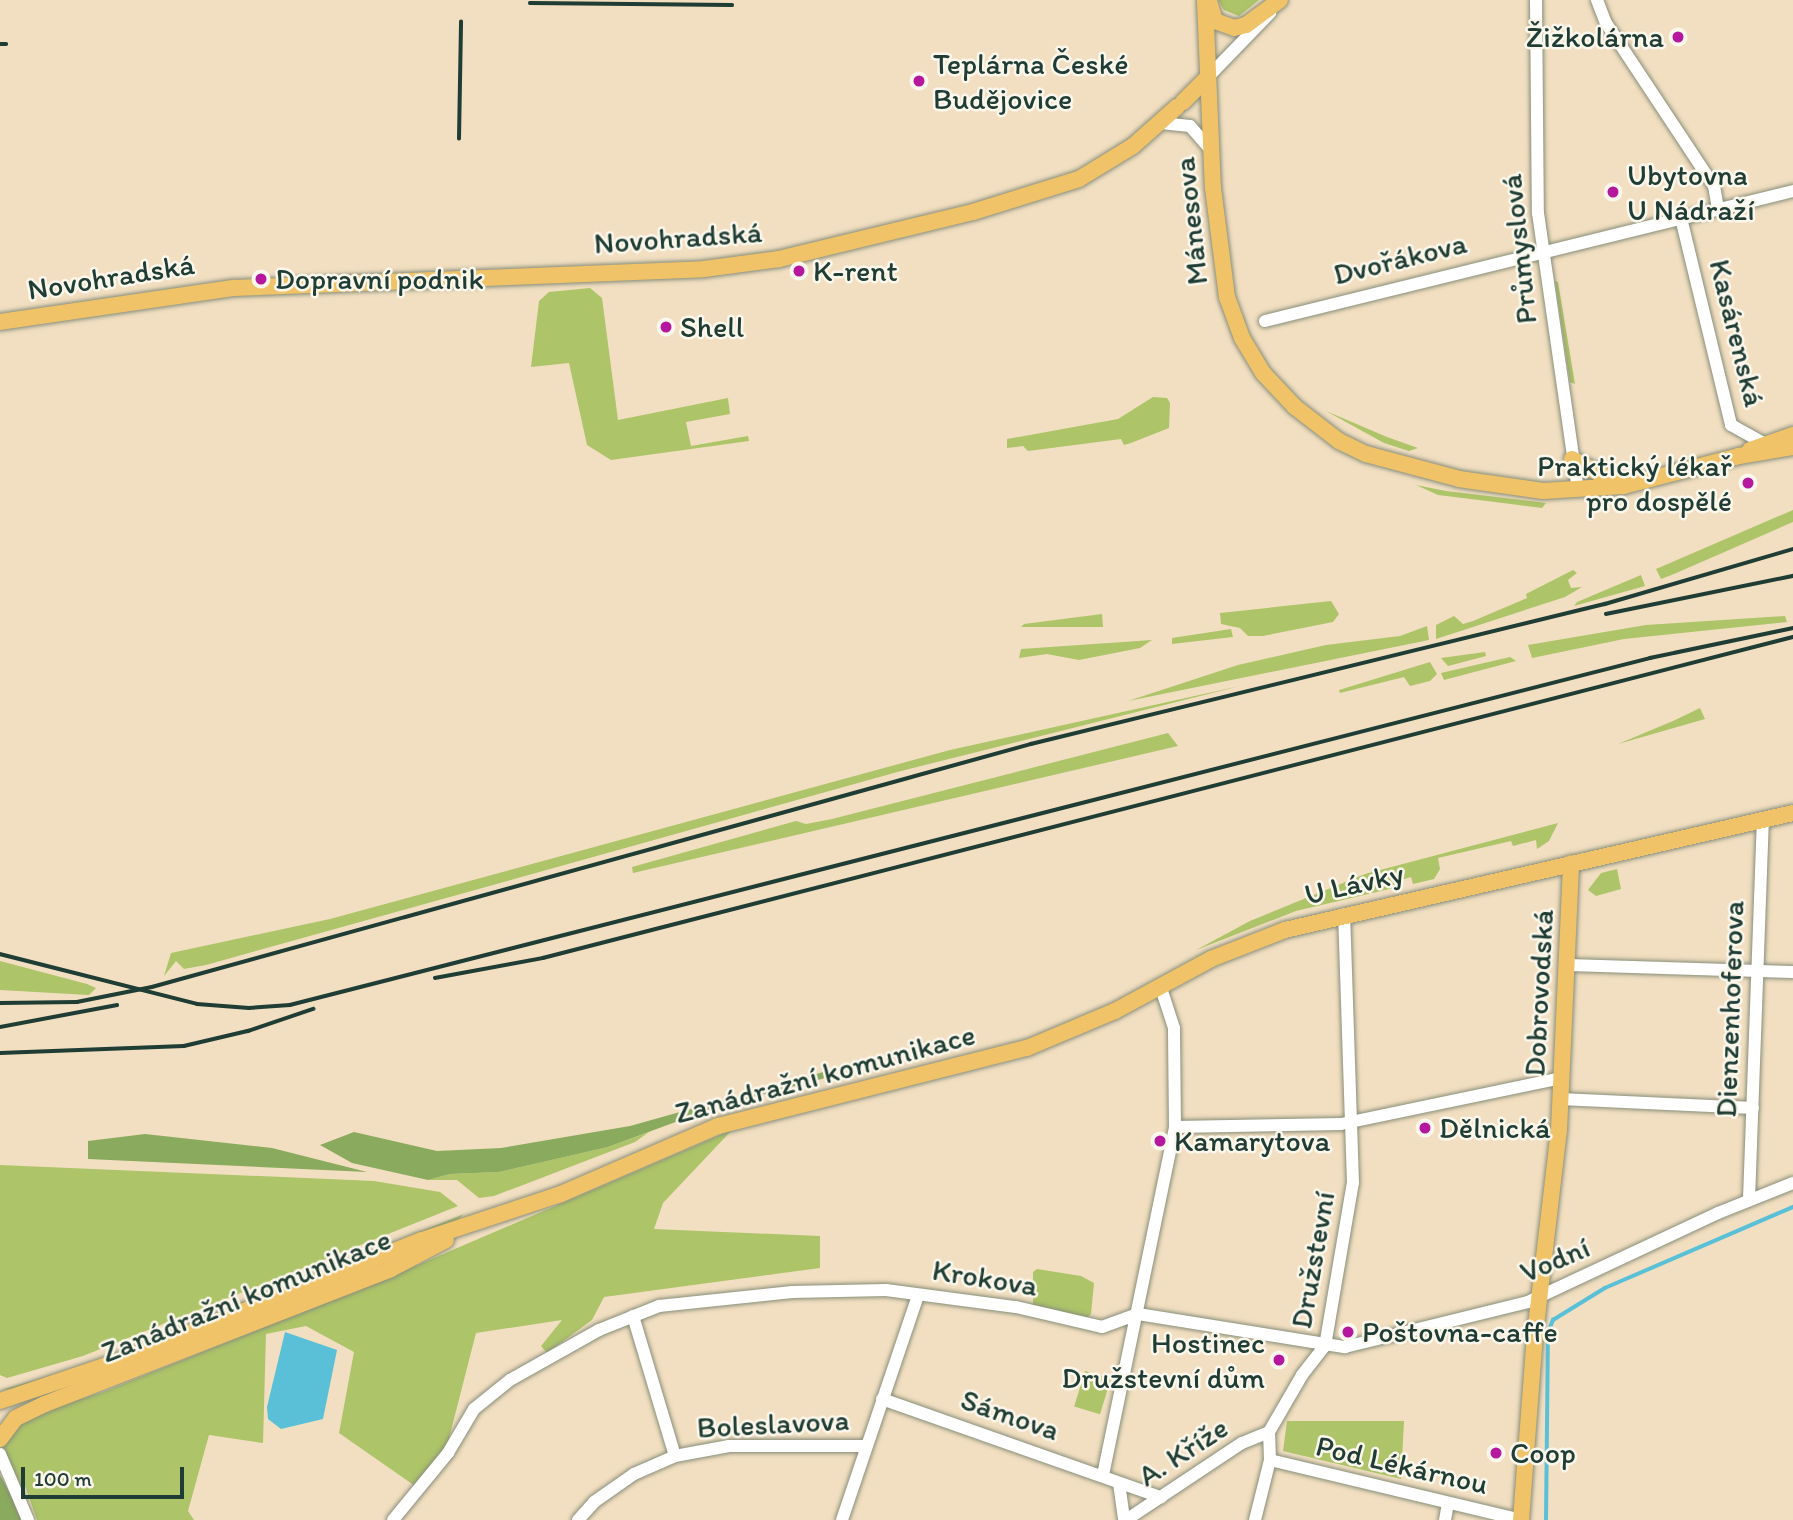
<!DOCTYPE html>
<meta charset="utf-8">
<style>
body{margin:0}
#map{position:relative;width:1793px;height:1520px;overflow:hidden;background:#f2dfc1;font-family:Itim,sans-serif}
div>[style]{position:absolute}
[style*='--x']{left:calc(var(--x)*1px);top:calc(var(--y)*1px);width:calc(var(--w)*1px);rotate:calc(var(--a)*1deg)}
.green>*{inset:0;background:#adc469;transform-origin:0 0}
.forest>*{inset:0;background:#8aaa5d}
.water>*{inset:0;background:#5ac0d8}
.stream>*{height:3.5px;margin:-1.75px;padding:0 1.75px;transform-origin:1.75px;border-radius:1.75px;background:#5ac0d8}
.roads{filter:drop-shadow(0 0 2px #888e7a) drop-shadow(0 0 2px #888e7a)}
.minor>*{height:12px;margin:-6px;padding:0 6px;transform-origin:6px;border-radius:6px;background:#fff}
.major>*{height:16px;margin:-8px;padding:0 8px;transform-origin:8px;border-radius:8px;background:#f1c369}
.rail>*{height:3.5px;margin:-1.75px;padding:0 1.75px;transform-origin:1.75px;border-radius:1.75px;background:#1f3d34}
.dots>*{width:19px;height:19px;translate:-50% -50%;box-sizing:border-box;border:4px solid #fbf7ec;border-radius:50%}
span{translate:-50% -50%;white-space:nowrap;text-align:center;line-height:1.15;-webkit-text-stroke:5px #fbf7ec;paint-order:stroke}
.poi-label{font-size:30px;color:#1f3d34}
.right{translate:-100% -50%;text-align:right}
.left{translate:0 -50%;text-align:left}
.street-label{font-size:30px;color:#1f3d34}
.scale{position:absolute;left:21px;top:1467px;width:163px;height:32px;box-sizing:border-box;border:4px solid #1f3d34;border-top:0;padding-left:9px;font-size:21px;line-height:24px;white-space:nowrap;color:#1f3d34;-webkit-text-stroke:5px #fbf7ec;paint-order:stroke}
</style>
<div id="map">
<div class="green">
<div style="clip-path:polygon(1218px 0,1259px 0,1239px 16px,1224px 10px)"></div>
<div style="clip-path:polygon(1555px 281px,1558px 282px,1575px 384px,1570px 382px)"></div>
<div style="clip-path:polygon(590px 288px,602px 298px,618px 420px,728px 398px,730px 414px,686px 422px,691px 446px,748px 436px,749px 441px,611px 460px,587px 445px,569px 363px,531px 367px,539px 301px,549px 292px)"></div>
<div style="clip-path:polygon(1153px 397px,1167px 398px,1170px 403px,1169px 428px,1131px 443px,1124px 445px,1121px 439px,1028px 451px,1023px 446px,1007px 448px,1007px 439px,1118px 419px)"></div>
<div style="clip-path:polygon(1326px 411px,1387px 437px,1418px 448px,1409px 451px,1384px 443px)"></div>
<div style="clip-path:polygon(1416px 485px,1446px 491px,1546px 503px,1542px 508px,1487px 501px,1438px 495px)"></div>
<div style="clip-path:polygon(1793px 510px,1793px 522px,1674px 574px,1661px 579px,1656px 569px)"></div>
<div style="clip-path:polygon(1573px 570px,1577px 573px,1568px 580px,1571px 588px,1582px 587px,1565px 597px,1436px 639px,1436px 625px,1454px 616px,1463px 624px,1473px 621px,1527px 598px,1526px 594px)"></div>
<div style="clip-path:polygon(1641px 575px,1645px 586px,1574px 606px,1577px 602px)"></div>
<div style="clip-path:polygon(1331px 601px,1339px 614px,1333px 622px,1263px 636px,1248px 636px,1240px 628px,1221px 624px,1220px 613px)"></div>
<div style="clip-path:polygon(1102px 614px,1103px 627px,1021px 627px,1024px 624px)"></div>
<div style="clip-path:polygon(1785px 616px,1787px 622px,1624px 639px,1532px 658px,1528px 645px,1646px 625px)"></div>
<div style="clip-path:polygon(1427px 626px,1429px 640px,1128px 701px,1238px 665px,1326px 645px,1400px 636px)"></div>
<div style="clip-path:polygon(1231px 629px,1233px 637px,1172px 644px,1172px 638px)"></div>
<div style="clip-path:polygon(1152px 640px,1140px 648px,1079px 660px,1047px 654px,1019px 658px,1021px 649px)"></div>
<div style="clip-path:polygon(1485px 652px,1486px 656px,1448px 666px,1441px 658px)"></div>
<div style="clip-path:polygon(1510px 657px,1516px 661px,1444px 680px,1441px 673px)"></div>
<div style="clip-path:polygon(1430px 662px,1437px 674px,1430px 681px,1410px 686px,1404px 677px,1340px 693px,1339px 690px)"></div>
<div style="clip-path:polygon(1240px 686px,901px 771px,206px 965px,184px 969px,176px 961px,164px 976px,171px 953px,330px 919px,950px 750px)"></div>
<div style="clip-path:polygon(1700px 708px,1705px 719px,1618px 744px,1673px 721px)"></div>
<div style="clip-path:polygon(1168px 733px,1178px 746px,633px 873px,632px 867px,796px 821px,806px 824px,832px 819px)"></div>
<div style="clip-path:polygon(1558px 823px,1549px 841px,1537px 849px,1536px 840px,1513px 846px,1511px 841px,1438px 858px,1440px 869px,1434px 879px,1413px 884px,1411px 877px,1398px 881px,1398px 887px,1296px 911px,1196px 950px,1250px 921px,1365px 874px)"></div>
<div style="clip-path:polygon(1617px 869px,1621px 889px,1596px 896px,1588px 890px,1601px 873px)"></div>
<div style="clip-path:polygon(0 961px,87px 984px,96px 988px,89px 995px,0 990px)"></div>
<div style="clip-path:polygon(732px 1130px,663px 1203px,654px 1229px,820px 1236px,820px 1268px,604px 1297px,592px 1320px,547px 1353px,541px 1346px,562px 1320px,476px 1333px,446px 1450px,415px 1486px,339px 1433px,354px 1352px,306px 1326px,266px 1334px,263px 1443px,209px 1435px,188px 1511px,194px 1520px,37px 1520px,24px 1483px,21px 1493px,2px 1445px,12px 1429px,32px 1415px,103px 1392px,399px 1273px)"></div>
<div style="clip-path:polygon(649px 1132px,635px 1142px,494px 1196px,479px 1198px,457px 1180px,428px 1180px,450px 1174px,499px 1172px,608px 1147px)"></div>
<div style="clip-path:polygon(0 1165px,374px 1181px,440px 1192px,458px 1206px,83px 1356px,7px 1378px,0 1375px)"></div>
<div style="clip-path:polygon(464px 1214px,452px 1225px,417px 1234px,120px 1355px,29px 1387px,0 1390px,78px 1368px)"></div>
<div style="clip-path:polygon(1037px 1269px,1081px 1276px,1094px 1283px,1091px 1314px,1087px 1318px,1033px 1306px,1033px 1272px)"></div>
<div style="left:1085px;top:1371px;width:27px;height:37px;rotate:17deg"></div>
<div style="clip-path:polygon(1287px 1421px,1404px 1421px,1401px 1479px,1283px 1451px)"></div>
</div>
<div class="forest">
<div style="clip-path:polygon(827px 1071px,833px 1076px,716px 1107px,608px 1147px,499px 1172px,450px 1174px,428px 1180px,352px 1163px,320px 1145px,354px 1132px,437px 1151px,501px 1148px,630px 1126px)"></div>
<div style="clip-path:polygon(145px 1134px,272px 1148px,367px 1172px,88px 1159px,88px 1141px)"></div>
<div style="clip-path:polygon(0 1475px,14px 1501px,21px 1520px,0 1520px)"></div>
</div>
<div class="water">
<div style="clip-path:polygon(285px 1332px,337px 1350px,323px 1419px,281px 1429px,268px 1419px,267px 1407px)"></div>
</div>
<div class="stream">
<div style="--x:1546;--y:1520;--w:187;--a:-89.4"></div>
<div style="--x:1548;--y:1333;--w:14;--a:-69"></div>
<div style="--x:1553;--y:1320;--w:61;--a:-31.6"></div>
<div style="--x:1605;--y:1288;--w:205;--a:-23.3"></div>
</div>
<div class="roads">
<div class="minor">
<div style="--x:1536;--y:0;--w:213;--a:89.5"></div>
<div style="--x:1538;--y:213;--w:280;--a:81.8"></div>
<div style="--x:1597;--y:0;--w:25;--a:69"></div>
<div style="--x:1606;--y:23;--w:196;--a:56.5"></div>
<div style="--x:1714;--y:186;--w:23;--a:80"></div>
<div style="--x:1207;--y:78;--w:91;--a:-45.9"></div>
<div style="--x:1161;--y:123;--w:29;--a:6"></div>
<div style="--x:1190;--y:126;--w:32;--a:49"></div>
<div style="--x:1681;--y:218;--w:213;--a:76.4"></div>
<div style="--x:1731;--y:425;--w:37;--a:29"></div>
<div style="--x:1265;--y:321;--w:544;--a:-13.83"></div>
<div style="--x:1567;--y:965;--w:226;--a:1.8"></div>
<div style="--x:1561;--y:1099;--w:192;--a:2.7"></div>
<div style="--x:1175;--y:1127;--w:166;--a:-1"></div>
<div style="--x:1341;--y:1124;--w:226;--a:-11.8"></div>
<div style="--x:1749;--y:1199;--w:379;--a:-87.9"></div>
<div style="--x:633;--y:1316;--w:146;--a:73.3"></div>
<div style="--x:882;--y:1399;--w:296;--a:19.4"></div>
<div style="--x:1269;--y:1432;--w:66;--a:-59.9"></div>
<div style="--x:1302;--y:1375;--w:37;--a:-52"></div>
<div style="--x:1325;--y:1346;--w:165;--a:-80.3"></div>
<div style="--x:1353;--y:1183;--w:269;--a:-91.9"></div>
<div style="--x:0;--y:1454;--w:72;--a:67"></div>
<div style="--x:1270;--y:1460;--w:258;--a:13.4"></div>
<div style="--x:1103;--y:1475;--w:355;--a:-78.3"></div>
<div style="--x:1175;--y:1127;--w:99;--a:-90.6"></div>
<div style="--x:1174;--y:1028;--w:42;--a:-108"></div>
<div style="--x:1119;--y:1483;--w:37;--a:82"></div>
<div style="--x:393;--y:1520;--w:87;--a:-50.6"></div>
<div style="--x:448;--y:1453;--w:51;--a:-59.4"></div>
<div style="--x:474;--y:1409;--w:46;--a:-38.9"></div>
<div style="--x:510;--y:1380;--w:102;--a:-29.3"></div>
<div style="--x:599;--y:1330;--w:65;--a:-21.8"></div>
<div style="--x:659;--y:1306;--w:134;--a:-6"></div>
<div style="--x:792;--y:1292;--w:94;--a:-1.2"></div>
<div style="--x:886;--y:1290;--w:131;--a:7.5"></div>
<div style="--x:1016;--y:1307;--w:88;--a:13.1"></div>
<div style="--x:1102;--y:1327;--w:38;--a:-20"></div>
<div style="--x:1138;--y:1314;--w:210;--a:9.1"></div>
<div style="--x:1345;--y:1347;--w:188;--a:-13.8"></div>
<div style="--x:1528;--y:1302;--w:210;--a:-25.1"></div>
<div style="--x:1718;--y:1213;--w:81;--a:-21.8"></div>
<div style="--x:578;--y:1520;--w:24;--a:-48"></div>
<div style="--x:594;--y:1502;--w:49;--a:-35"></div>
<div style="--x:634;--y:1474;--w:45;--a:-23.7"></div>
<div style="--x:675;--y:1456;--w:55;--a:-10.5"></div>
<div style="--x:729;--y:1446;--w:137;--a:0"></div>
<div style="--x:842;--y:1520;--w:237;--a:-71.3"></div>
<div style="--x:1126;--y:1520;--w:139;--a:-33.6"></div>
<div style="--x:1242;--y:1443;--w:29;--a:-22"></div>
<div style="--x:1255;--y:1520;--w:62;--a:-76"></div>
<div style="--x:1270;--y:1460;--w:28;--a:-92"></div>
<div style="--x:1445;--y:1520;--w:17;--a:-80"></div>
</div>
<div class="major">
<div style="--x:1205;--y:0;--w:188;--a:87.6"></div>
<div style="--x:1213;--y:188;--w:110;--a:82.7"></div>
<div style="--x:1227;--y:297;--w:44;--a:69.9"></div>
<div style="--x:1242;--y:338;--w:41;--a:59"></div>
<div style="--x:1263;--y:373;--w:47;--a:46.7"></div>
<div style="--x:1295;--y:407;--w:56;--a:37.7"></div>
<div style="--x:1339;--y:441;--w:30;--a:26"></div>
<div style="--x:1366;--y:454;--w:96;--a:15"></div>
<div style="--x:1459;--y:479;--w:85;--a:8.1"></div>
<div style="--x:1543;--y:491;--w:80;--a:-3.6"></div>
<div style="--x:1623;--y:486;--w:120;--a:-14.5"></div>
<div style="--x:1739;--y:456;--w:55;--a:-9.5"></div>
<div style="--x:1209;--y:1;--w:21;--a:73"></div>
<div style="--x:1215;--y:21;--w:20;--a:20"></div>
<div style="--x:1234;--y:28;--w:12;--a:-14"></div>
<div style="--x:1246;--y:25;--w:42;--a:-36.3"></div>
<div style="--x:1183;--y:102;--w:34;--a:-45"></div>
<div style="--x:0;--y:322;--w:236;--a:-8.3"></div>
<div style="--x:234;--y:288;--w:470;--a:-2.3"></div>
<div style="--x:704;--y:269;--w:76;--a:-7.6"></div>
<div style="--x:779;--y:259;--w:200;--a:-13.6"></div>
<div style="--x:973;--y:212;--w:111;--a:-17.3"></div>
<div style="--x:1079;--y:179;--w:63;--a:-31.4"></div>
<div style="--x:1133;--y:146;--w:59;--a:-41.6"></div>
<div style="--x:1750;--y:450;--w:46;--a:-19.2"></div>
<div style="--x:1572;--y:459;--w:58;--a:27.9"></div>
<div style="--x:0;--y:1401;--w:126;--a:-18.6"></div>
<div style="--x:119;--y:1361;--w:326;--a:-21.8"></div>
<div style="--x:422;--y:1240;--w:146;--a:-18.3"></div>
<div style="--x:561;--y:1194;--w:171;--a:-23.4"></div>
<div style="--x:718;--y:1126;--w:319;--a:-14.2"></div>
<div style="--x:1027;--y:1048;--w:95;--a:-22.8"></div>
<div style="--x:1115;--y:1011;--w:109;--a:-28.4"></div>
<div style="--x:1211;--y:959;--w:79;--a:-21.4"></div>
<div style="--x:1285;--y:930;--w:521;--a:-12.97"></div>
<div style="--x:0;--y:1439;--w:26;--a:-53"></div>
<div style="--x:16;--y:1418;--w:32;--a:-26"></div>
<div style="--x:45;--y:1404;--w:371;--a:-21.3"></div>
<div style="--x:391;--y:1269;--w:62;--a:-27.8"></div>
<div style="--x:1521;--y:1520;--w:187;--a:-85.7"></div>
<div style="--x:1535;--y:1334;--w:205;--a:-83.3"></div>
<div style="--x:1559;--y:1130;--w:267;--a:-87.4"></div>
</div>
</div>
<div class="rail">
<div style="--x:530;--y:3;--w:202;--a:0.6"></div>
<div style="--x:0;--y:44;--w:6;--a:0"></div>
<div style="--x:459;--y:139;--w:117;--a:-89"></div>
<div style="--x:1606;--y:614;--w:191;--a:-11.5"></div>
<div style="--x:0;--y:954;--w:203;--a:14.2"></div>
<div style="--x:197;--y:1004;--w:52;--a:4.4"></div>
<div style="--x:249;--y:1008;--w:41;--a:-4.2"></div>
<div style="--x:290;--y:1005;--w:1404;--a:-14.31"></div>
<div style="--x:1650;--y:658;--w:146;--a:-11.8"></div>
<div style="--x:435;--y:978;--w:110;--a:-10.5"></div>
<div style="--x:543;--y:958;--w:1291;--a:-14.4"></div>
<div style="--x:0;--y:1003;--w:77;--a:-0.7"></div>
<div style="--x:77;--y:1002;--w:76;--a:-11.3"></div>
<div style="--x:152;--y:987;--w:912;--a:-15.45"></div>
<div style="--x:1031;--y:744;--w:591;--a:-13.71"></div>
<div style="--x:1605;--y:604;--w:196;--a:-16.3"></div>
<div style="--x:0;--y:1027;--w:119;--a:-10.6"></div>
<div style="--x:0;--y:1053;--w:184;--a:-2.2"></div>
<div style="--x:184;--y:1046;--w:66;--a:-13.2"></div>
<div style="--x:248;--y:1031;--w:69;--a:-18.7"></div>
</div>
<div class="dots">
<div style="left:1678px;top:37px;background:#b5179e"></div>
<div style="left:919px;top:81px;background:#b5179e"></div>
<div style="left:1613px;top:192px;background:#b5179e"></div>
<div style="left:799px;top:271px;background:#b5179e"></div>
<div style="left:261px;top:279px;background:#b5179e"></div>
<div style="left:666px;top:327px;background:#b5179e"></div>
<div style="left:1748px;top:483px;background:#b5179e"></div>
<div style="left:1425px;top:1128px;background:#b5179e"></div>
<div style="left:1160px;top:1141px;background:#b5179e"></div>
<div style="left:1348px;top:1332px;background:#b5179e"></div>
<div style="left:1279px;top:1360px;background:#b5179e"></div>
<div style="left:1496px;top:1453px;background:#b5179e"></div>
</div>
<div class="poi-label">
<span class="right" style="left:1664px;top:37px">Žižkolárna</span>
<span class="left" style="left:933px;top:81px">Teplárna České<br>Budějovice</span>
<span class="left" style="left:1627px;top:192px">Ubytovna<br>U Nádraží</span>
<span class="left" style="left:813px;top:271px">K-rent</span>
<span class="left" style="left:275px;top:279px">Dopravní podnik</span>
<span class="left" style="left:680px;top:327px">Shell</span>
<span class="right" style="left:1732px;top:483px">Praktický lékař<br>pro dospělé</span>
<span class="left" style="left:1439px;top:1128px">Dělnická</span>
<span class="left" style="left:1174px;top:1141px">Kamarytova</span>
<span class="left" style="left:1362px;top:1332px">Poštovna-caffe</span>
<span class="right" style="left:1265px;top:1360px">Hostinec<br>Družstevní dům</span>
<span class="left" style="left:1510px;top:1453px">Coop</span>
</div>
<div class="street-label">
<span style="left:1191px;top:221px;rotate:-96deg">Mánesova</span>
<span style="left:678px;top:238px;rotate:-4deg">Novohradská</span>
<span style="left:1519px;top:249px;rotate:-96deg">Průmyslová</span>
<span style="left:1400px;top:259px;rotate:-14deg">Dvořákova</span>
<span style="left:111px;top:277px;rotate:-9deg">Novohradská</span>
<span style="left:1737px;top:333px;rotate:76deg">Kasárenská</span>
<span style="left:1354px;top:884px;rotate:-13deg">U Lávky</span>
<span style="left:1539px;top:993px;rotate:-87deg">Dobrovodská</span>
<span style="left:1730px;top:1009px;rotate:-88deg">Dienzenhoferova</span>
<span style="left:825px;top:1074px;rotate:-15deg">Zanádražní komunikace</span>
<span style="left:1313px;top:1260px;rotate:-80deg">Družstevní</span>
<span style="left:1555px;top:1260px;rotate:-23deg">Vodní</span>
<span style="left:985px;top:1278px;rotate:9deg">Krokova</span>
<span style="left:246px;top:1296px;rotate:-22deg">Zanádražní komunikace</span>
<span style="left:1010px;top:1415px;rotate:19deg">Sámova</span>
<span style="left:773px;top:1424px;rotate:-3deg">Boleslavova</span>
<span style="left:1183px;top:1452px;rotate:-33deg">A. Kříže</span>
<span style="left:1402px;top:1465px;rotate:13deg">Pod Lékárnou</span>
</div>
<div class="scale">100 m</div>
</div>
